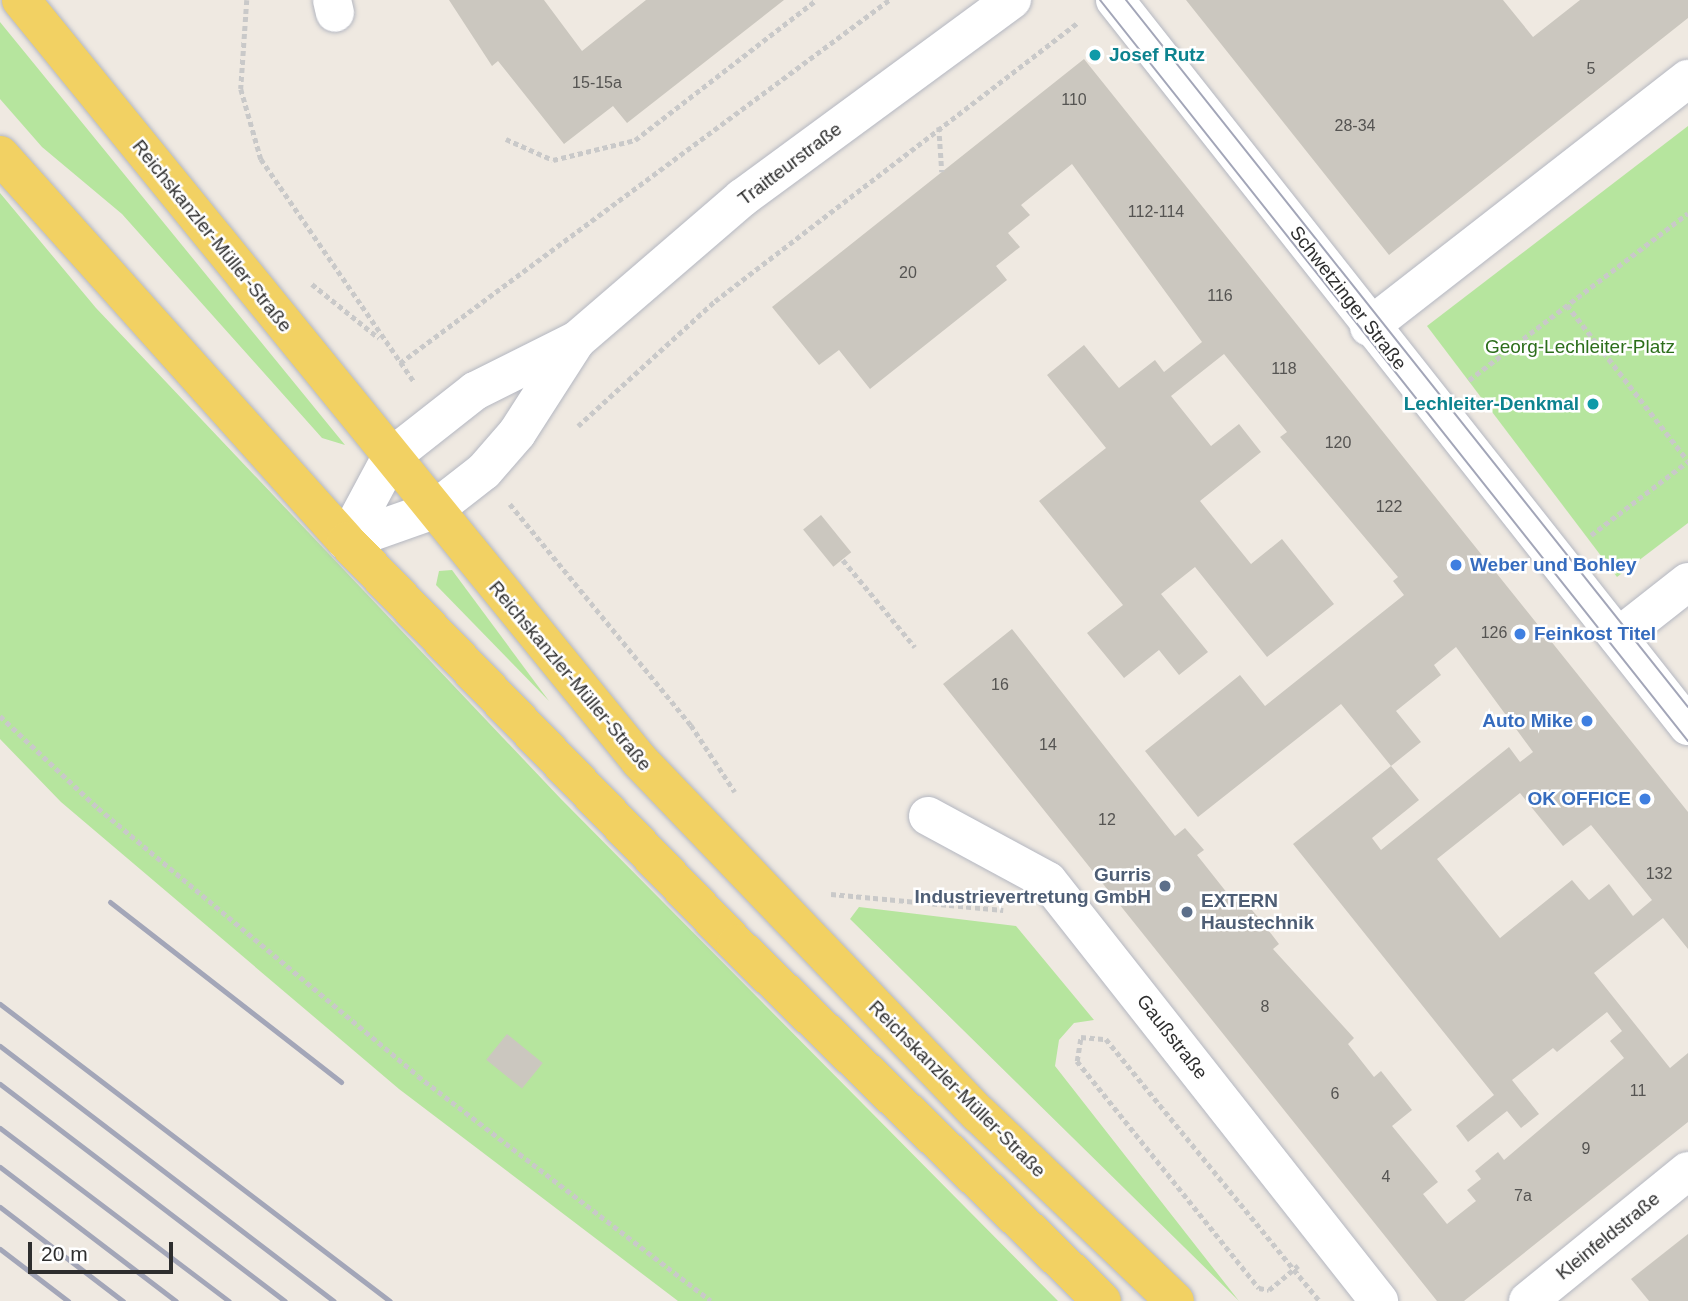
<!DOCTYPE html>
<meta charset="utf-8">
<style>
body{margin:0}
#map{position:relative;width:1688px;height:1301px;overflow:hidden;background:#efe9e1;font-family:Arial,sans-serif}
div>[style]{position:absolute}
[style*='--x']{left:calc(var(--x)*1px);top:calc(var(--y)*1px);width:calc(var(--w)*1px);rotate:calc(var(--a)*1deg)}
.green>*{inset:0;background:#b6e59e}
.building>*{inset:0;background:#cbc7bf;transform-origin:0 0}
.path>*{height:4.5px;margin-top:-2.25px;transform-origin:0;background:repeating-linear-gradient(90deg,#c9c9c9 0 5px,transparent 0 8.5px)}
.roads{filter:drop-shadow(0 0 2px #b4b7c1) drop-shadow(0 0 2px #b4b7c1)}
.minor>*{height:38px;margin:-19px;padding:0 19px;transform-origin:19px;border-radius:19px;background:#fff}
.tertiary>*{height:38px;margin:-19px;padding:0 19px;transform-origin:19px;border-radius:19px;background:#fff}
.primary>*{height:38px;margin:-19px;padding:0 19px;transform-origin:19px;border-radius:19px;background:#f2d163}
.tram>*{height:2px;margin:-1px;padding:0 1px;transform-origin:1px;border-radius:1px;background:#a3a6b8}
.rail>*{height:5px;margin:-2.5px;padding:0 2.5px;transform-origin:2.5px;border-radius:2.5px;background:#a3a6b8}
.path-bridge>*{height:4.5px;margin-top:-2.25px;transform-origin:0;background:repeating-linear-gradient(90deg,#c9c9c9 0 5px,transparent 0 8.5px)}
.dots>*{width:19px;height:19px;translate:-50% -50%;box-sizing:border-box;border:4px solid #fff;border-radius:50%}
span{translate:-50% -50%;white-space:nowrap;text-align:center;line-height:1.15;-webkit-text-stroke:5px #fff;paint-order:stroke}
.number-label{font-size:16px;color:#555452}
.number-label span{-webkit-text-stroke-width:0}
.culture-label{font-size:19px;color:#0d838f;font-weight:700}
.left{translate:0 -50%;text-align:left}
.right{translate:-100% -50%;text-align:right}
.street-label{font-size:19px;color:#2e2e2e}
.park-label{font-size:19px;color:#2c6e1b}
.shop-label{font-size:19px;color:#366cbe;font-weight:700}
.service-label{font-size:19px;color:#4e5e75;font-weight:700}
.scale{position:absolute;left:28px;top:1242px;width:145px;height:32px;box-sizing:border-box;border:4px solid #2e2e2e;border-top:0;padding-left:9px;font-size:21px;line-height:24px;white-space:nowrap;color:#2e2e2e;-webkit-text-stroke:5px #fff;paint-order:stroke}
</style>
<div id="map">
<div class="green">
<div style="clip-path:polygon(0 22px,345px 445px,322px 438px,122px 214px,42px 147px,0 99px)"></div>
<div style="clip-path:polygon(1688px 126px,1688px 523px,1617px 577px,1427px 326px)"></div>
<div style="clip-path:polygon(0 193px,96px 308px,561px 799px,1058px 1301px,678px 1301px,399px 1089px,61px 802px,0 739px)"></div>
<div style="clip-path:polygon(452px 570px,549px 701px,436px 585px,439px 571px)"></div>
<div style="clip-path:polygon(859px 907px,1016px 926px,1094px 1020px,1074px 1023px,1059px 1040px,1055px 1066px,1239px 1301px,850px 919px)"></div>
</div>
<div class="building">
<div style="clip-path:polygon(449px 0,544px 0,582px 51px,646px 0,784px 0,627px 123px,613px 106px,564px 144px,498px 61px,492px 66px)"></div>
<div style="clip-path:polygon(1186px 0,1503px 0,1533px 37px,1580px 0,1688px 0,1688px 18px,1389px 255px)"></div>
<div style="clip-path:polygon(evenodd,1084px 59px,1688px 812px,1688px 949px,1663px 918px,1594px 973px,1670px 1068px,1688px 1053px,1688px 1122px,1464px 1301px,1437px 1301px,943px 684px,1012px 629px,1175px 836px,1185px 828px,1204px 850px,1197px 855px,1235px 903px,1242px 898px,1262px 922px,1279px 944px,1273px 949px,1354px 1038px,1348px 1044px,1374px 1077px,1381px 1071px,1412px 1110px,1392px 1126px,1438px 1182px,1423px 1194px,1447px 1224px,1476px 1201px,1467px 1190px,1481px 1179px,1475px 1171px,1498px 1152px,1504px 1160px,1624px 1058px,1610px 1041px,1622px 1031px,1607px 1012px,1557px 1052px,1553px 1048px,1512px 1080px,1539px 1114px,1521px 1128px,1507px 1111px,1468px 1142px,1456px 1126px,1494px 1095px,1293px 844px,1391px 766px,1419px 800px,1372px 838px,1381px 850px,1509px 747px,1520px 762px,1533px 752px,1456px 647px,1434px 665px,1441px 675px,1396px 711px,1421px 742px,1391px 766px,1341px 704px,1198px 817px,1145px 751px,1240px 675px,1265px 706px,1404px 595px,1393px 581px,1398px 577px,1280px 437px,1287px 432px,1224px 354px,1171px 396px,1211px 446px,1239px 424px,1261px 452px,1200px 501px,1251px 564px,1282px 539px,1334px 604px,1267px 657px,1195px 567px,1161px 594px,1208px 652px,1179px 675px,1159px 650px,1124px 678px,1087px 633px,1123px 605px,1039px 501px,1106px 448px,1047px 375px,1084px 345px,1119px 388px,1155px 360px,1164px 372px,1202px 342px,1072px 164px,1021px 205px,1030px 215px,1008px 233px,1020px 247px,996px 266px,1007px 280px,870px 389px,839px 350px,819px 365px,772px 307px,1084px 59px,1520px 793px,1563px 846px,1591px 825px,1652px 900px,1633px 916px,1609px 884px,1589px 900px,1572px 880px,1500px 938px,1437px 859px,1520px 793px)"></div>
<div style="left:821px;top:515px;width:48px;height:23px;rotate:51deg"></div>
<div style="left:507px;top:1034px;width:46px;height:33px;rotate:39deg"></div>
<div style="clip-path:polygon(1688px 1234px,1688px 1301px,1649px 1301px,1631px 1279px)"></div>
</div>
<div class="path">
<div style="--x:247;--y:0;--w:89;--a:93.9"></div>
<div style="--x:241;--y:89;--w:73;--a:74.1"></div>
<div style="--x:261;--y:159;--w:270;--a:55.5"></div>
<div style="--x:939;--y:127;--w:45;--a:86.2"></div>
<div style="--x:506;--y:139;--w:51;--a:24.1"></div>
<div style="--x:553;--y:160;--w:84;--a:-13.7"></div>
<div style="--x:635;--y:140;--w:229;--a:-37.7"></div>
<div style="--x:312;--y:284;--w:86;--a:38.9"></div>
<div style="--x:1567;--y:305;--w:197;--a:52.2"></div>
<div style="--x:400;--y:363;--w:609;--a:-36.59"></div>
<div style="--x:1469;--y:380;--w:275;--a:-37.3"></div>
<div style="--x:578;--y:426;--w:185;--a:-42.4"></div>
<div style="--x:715;--y:301;--w:456;--a:-37.5"></div>
<div style="--x:510;--y:504;--w:286;--a:50.7"></div>
<div style="--x:691;--y:725;--w:80;--a:56.7"></div>
<div style="--x:1591;--y:535;--w:121;--a:-37.2"></div>
<div style="--x:843;--y:560;--w:113;--a:50.4"></div>
<div style="--x:0;--y:716;--w:134;--a:43.2"></div>
<div style="--x:98;--y:808;--w:417;--a:39.9"></div>
<div style="--x:418;--y:1076;--w:369;--a:37.5"></div>
<div style="--x:831;--y:894;--w:173;--a:5.3"></div>
<div style="--x:1077;--y:1061;--w:291;--a:51.3"></div>
<div style="--x:1259;--y:1288;--w:10;--a:11"></div>
<div style="--x:1269;--y:1290;--w:38;--a:-40"></div>
</div>
<div class="roads">
<div class="minor">
<div style="--x:332;--y:0;--w:13;--a:77"></div>
<div style="--x:1369;--y:327;--w:404;--a:-37.9"></div>
<div style="--x:346;--y:541;--w:95;--a:-61.8"></div>
<div style="--x:391;--y:457;--w:107;--a:-38.2"></div>
<div style="--x:475;--y:391;--w:114;--a:-26.6"></div>
<div style="--x:577;--y:340;--w:218;--a:-40.7"></div>
<div style="--x:742;--y:198;--w:335;--a:-36.3"></div>
<div style="--x:346;--y:541;--w:93;--a:-19.4"></div>
<div style="--x:434;--y:510;--w:63;--a:-38"></div>
<div style="--x:484;--y:471;--w:50;--a:-49"></div>
<div style="--x:517;--y:433;--w:109;--a:-57.3"></div>
<div style="--x:1618;--y:637;--w:89;--a:-38.2"></div>
<div style="--x:928;--y:816;--w:136;--a:28.4"></div>
<div style="--x:1048;--y:881;--w:535;--a:51.76"></div>
<div style="--x:1528;--y:1301;--w:206;--a:-39.1"></div>
</div>
<div class="tertiary">
<div style="--x:1115;--y:0;--w:925;--a:51.72"></div>
</div>
<div class="primary">
<div style="--x:21;--y:0;--w:980;--a:50.88"></div>
<div style="--x:639;--y:760;--w:491;--a:46.2"></div>
<div style="--x:979;--y:1114;--w:271;--a:43.7"></div>
<div style="--x:0;--y:155;--w:518;--a:48.13"></div>
<div style="--x:346;--y:541;--w:561;--a:45.94"></div>
<div style="--x:736;--y:944;--w:511;--a:44.29"></div>
</div>
</div>
<div class="tram">
<div style="--x:1100;--y:0;--w:946;--a:51.57"></div>
<div style="--x:1126;--y:0;--w:903;--a:51.52"></div>
</div>
<div class="rail">
<div style="--x:110;--y:902;--w:293;--a:37.9"></div>
<div style="--x:0;--y:1004;--w:490;--a:37.3"></div>
<div style="--x:0;--y:1046;--w:420;--a:37.4"></div>
<div style="--x:0;--y:1084;--w:358;--a:37.3"></div>
<div style="--x:0;--y:1128;--w:287;--a:37.1"></div>
<div style="--x:0;--y:1167;--w:221;--a:37.3"></div>
<div style="--x:0;--y:1207;--w:155;--a:37.4"></div>
<div style="--x:0;--y:1249;--w:86;--a:37.4"></div>
</div>
<div class="path-bridge">
<div style="--x:1077;--y:1061;--w:24;--a:-81"></div>
<div style="--x:1081;--y:1037;--w:25;--a:5"></div>
<div style="--x:1106;--y:1039;--w:338;--a:50.8"></div>
</div>
<div class="dots">
<div style="left:1095px;top:55px;background:#0f9aa8"></div>
<div style="left:1593px;top:404px;background:#0f9aa8"></div>
<div style="left:1456px;top:565px;background:#3f7fe0"></div>
<div style="left:1520px;top:634px;background:#3f7fe0"></div>
<div style="left:1587px;top:721px;background:#3f7fe0"></div>
<div style="left:1645px;top:799px;background:#3f7fe0"></div>
<div style="left:1165px;top:886px;background:#5c6f8a"></div>
<div style="left:1187px;top:912px;background:#5c6f8a"></div>
</div>
<div class="number-label">
<span style="left:1591px;top:69px">5</span>
<span style="left:597px;top:83px">15-15a</span>
<span style="left:1074px;top:100px">110</span>
<span style="left:1355px;top:126px">28-34</span>
<span style="left:1156px;top:212px">112-114</span>
<span style="left:908px;top:273px">20</span>
<span style="left:1220px;top:296px">116</span>
<span style="left:1284px;top:369px">118</span>
<span style="left:1338px;top:443px">120</span>
<span style="left:1389px;top:507px">122</span>
<span style="left:1494px;top:633px">126</span>
<span style="left:1000px;top:685px">16</span>
<span style="left:1048px;top:745px">14</span>
<span style="left:1107px;top:820px">12</span>
<span style="left:1659px;top:874px">132</span>
<span style="left:1265px;top:1007px">8</span>
<span style="left:1638px;top:1091px">11</span>
<span style="left:1335px;top:1094px">6</span>
<span style="left:1586px;top:1149px">9</span>
<span style="left:1386px;top:1177px">4</span>
<span style="left:1523px;top:1196px">7a</span>
</div>
<div class="culture-label">
<span class="left" style="left:1109px;top:55px">Josef Rutz</span>
<span class="right" style="left:1579px;top:404px">Lechleiter-Denkmal</span>
</div>
<div class="street-label">
<span style="left:790px;top:164px;rotate:-37deg">Traitteurstraße</span>
<span style="left:212px;top:236px;rotate:51deg">Reichskanzler-Müller-Straße</span>
<span style="left:1348px;top:298px;rotate:52deg">Schwetzinger Straße</span>
<span style="left:570px;top:676px;rotate:50deg">Reichskanzler-Müller-Straße</span>
<span style="left:1172px;top:1037px;rotate:52deg">Gaußstraße</span>
<span style="left:957px;top:1089px;rotate:45deg">Reichskanzler-Müller-Straße</span>
<span style="left:1608px;top:1236px;rotate:-39deg">Kleinfeldstraße</span>
</div>
<div class="park-label">
<span style="left:1580px;top:347px">Georg-Lechleiter-Platz</span>
</div>
<div class="shop-label">
<span class="left" style="left:1470px;top:565px">Weber und Bohley</span>
<span class="left" style="left:1534px;top:634px">Feinkost Titel</span>
<span class="right" style="left:1573px;top:721px">Auto Mike</span>
<span class="right" style="left:1631px;top:799px">OK OFFICE</span>
</div>
<div class="service-label">
<span class="right" style="left:1151px;top:886px">Gurris<br>Industrievertretung GmbH</span>
<span class="left" style="left:1201px;top:912px">EXTERN<br>Haustechnik</span>
</div>
<div class="scale">20 m</div>
</div>
